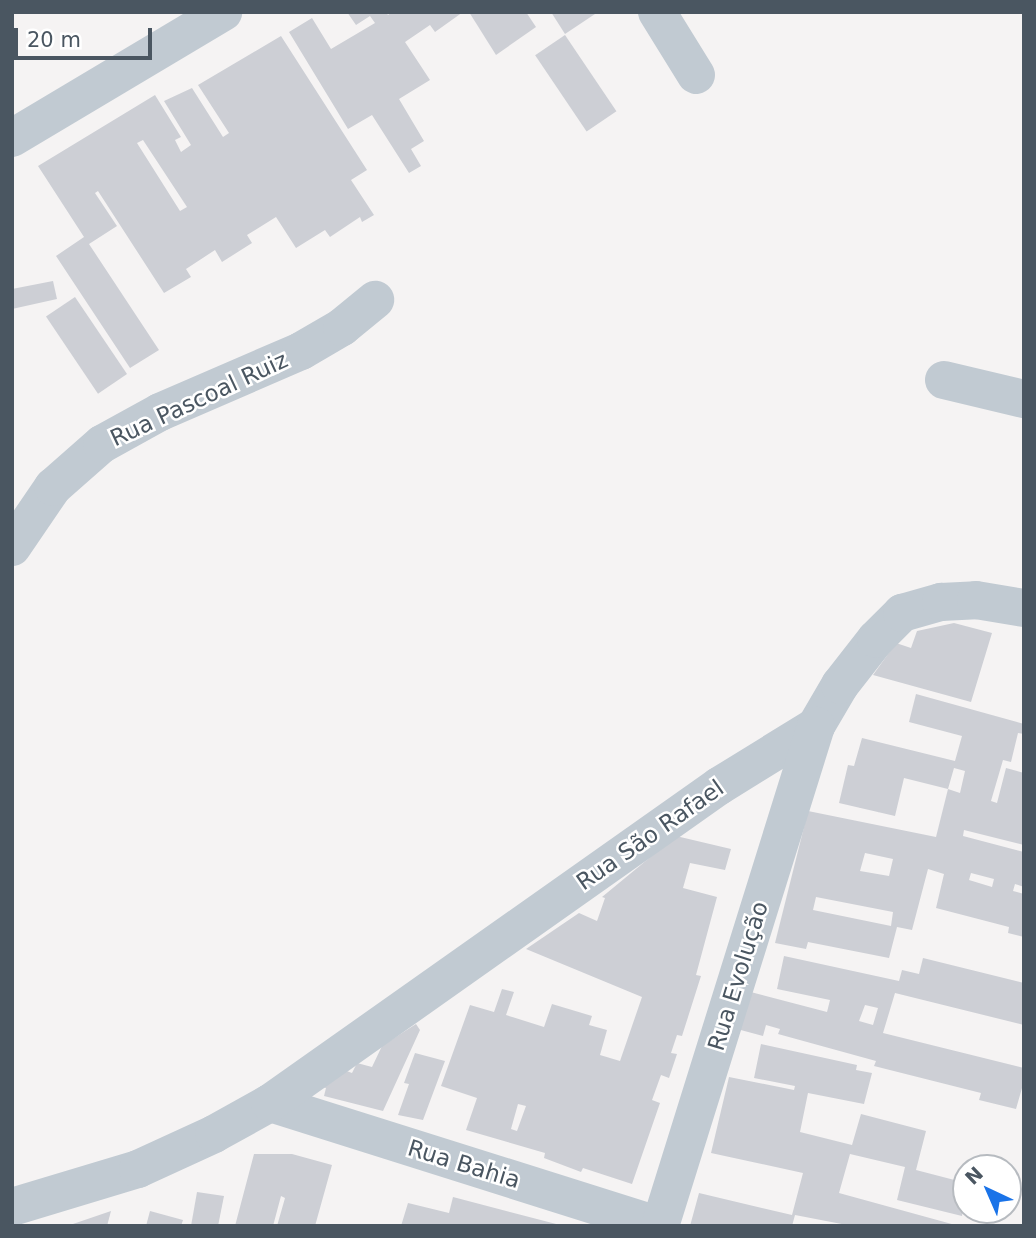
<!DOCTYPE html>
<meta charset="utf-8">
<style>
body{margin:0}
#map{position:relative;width:1036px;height:1238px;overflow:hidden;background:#f5f3f3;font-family:"DejaVu Sans",sans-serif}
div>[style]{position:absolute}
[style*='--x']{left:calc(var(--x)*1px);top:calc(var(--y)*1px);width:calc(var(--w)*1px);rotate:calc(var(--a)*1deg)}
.building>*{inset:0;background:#cdcfd5;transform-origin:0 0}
.street>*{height:38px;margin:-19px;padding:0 19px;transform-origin:19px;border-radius:19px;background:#c1cad2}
span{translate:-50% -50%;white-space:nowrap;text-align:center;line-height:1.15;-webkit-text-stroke:5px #fff;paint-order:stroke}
.street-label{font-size:23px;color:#4a5661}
.frame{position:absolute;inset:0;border:14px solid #4a5661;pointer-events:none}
.north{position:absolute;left:952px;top:1154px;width:70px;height:70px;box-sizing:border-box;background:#fff;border:2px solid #b7bbc0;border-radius:50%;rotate:316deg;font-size:19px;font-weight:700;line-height:28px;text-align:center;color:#4a5661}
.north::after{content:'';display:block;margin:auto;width:24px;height:32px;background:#1a73e8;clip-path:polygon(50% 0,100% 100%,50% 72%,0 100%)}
.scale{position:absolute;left:14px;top:28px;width:138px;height:32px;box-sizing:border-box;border:4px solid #4a5661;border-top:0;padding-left:9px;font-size:21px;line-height:24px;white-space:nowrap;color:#4a5661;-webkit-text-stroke:5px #fff;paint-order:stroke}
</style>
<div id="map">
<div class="building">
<div style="clip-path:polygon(347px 12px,386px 12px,388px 15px,392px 12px,463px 12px,435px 32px,430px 25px,405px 42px,430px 80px,399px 99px,424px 141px,411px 149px,421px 166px,409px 173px,372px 115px,348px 129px,289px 32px,312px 18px,331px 49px,375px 23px,370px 16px,356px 25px)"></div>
<div style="clip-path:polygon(469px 12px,526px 12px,536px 27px,496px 55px)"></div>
<div style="clip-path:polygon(551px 12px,598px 12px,565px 34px)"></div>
<div style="left:565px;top:35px;width:92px;height:36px;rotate:56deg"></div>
<div style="clip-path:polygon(evenodd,281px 36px,367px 170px,351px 180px,374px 215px,362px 222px,360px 217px,330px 237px,325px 230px,296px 248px,276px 217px,247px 235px,252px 243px,222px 262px,215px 250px,186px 269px,191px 277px,164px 293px,98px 191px,95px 193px,117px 226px,89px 244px,159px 350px,130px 368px,56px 256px,84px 237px,38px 166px,155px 95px,181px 137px,175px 140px,181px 152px,191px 145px,164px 101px,192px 88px,223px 137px,229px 133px,198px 85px,281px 36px,143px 140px,187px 207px,180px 211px,137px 143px,143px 140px)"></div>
<div style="clip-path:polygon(53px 281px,57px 299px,12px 309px,12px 289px)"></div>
<div style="left:75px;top:297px;width:93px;height:35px;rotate:56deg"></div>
<div style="clip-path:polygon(954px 623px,992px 633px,971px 702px,873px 675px,896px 643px,911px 648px,917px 631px)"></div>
<div style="clip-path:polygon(evenodd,916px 694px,1024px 724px,1024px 734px,1018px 733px,1011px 762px,1003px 760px,991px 801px,997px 803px,1006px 768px,1024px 773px,1024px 845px,964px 830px,963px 836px,1024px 852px,1024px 887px,1015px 884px,1013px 891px,1024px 894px,1024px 937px,1008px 933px,1009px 927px,936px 908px,944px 874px,928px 869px,912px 930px,897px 927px,889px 958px,808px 942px,806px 949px,775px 943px,808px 811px,936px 837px,948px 789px,960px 793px,965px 771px,954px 768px,948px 789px,904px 778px,895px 816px,839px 803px,848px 765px,854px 766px,862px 738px,955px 761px,962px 736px,909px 722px,916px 694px,865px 853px,893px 859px,889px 876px,860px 871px,865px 853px,916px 694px,971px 873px,994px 879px,992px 887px,969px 880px,971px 873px,916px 694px,816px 897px,893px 912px,891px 926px,813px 910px,816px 897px)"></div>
<div style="clip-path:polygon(evenodd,676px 836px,731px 849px,725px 870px,690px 863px,683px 888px,717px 897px,696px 975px,701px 976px,682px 1036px,677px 1035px,671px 1053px,677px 1054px,669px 1078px,661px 1075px,652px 1100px,660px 1103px,632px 1184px,583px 1168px,581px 1172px,544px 1158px,545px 1153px,466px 1130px,477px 1098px,441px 1086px,470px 1005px,494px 1012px,502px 989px,514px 992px,506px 1015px,544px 1027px,552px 1004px,592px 1016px,589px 1025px,607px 1030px,600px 1055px,620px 1061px,642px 997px,526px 949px,579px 913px,597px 921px,605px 898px,602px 897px,676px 836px,518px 1104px,526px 1106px,517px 1131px,511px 1129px,518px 1104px)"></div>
<div style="clip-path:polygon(evenodd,784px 956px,899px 981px,902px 970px,919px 974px,923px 958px,1024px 983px,1024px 1025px,895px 993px,883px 1033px,1024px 1068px,1024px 1081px,1016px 1109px,979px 1100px,981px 1093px,874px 1066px,876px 1061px,778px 1034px,780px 1029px,766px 1025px,763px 1036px,737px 1029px,747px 991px,827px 1012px,830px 1000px,777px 989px,784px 956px,865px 1005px,878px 1008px,873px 1025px,859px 1021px,865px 1005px)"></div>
<div style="clip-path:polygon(416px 1024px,420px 1030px,383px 1111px,324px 1096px,326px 1088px,322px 1087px,344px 1070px,352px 1073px,357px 1063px,372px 1067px,382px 1046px)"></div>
<div style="clip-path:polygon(761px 1044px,857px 1065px,856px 1070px,872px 1073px,864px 1104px,808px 1093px,800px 1132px,852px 1145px,861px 1114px,926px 1131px,916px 1170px,966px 1183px,962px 1216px,897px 1200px,905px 1167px,850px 1154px,839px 1193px,959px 1226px,852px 1226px,795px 1215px,792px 1226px,690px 1226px,699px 1193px,792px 1215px,803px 1173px,711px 1153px,729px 1077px,794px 1090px,795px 1086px,754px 1078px)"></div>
<div style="clip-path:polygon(415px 1053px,445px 1061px,423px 1120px,398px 1115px,409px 1084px,404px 1083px)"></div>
<div style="clip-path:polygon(254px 1154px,292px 1154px,332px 1165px,315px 1226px,277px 1226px,285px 1198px,281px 1196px,273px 1226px,235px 1226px)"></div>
<div style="clip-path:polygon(197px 1192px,224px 1196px,218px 1226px,191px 1226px)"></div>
<div style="clip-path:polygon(453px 1197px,560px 1225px,560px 1226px,401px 1226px,408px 1203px,449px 1213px)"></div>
<div style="clip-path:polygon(111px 1211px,107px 1226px,70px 1226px,70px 1225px)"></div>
<div style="clip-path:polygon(150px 1211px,183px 1220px,181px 1226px,146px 1226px)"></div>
</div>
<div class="street">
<div style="--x:657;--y:12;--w:74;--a:58.2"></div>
<div style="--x:12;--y:138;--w:246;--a:-30.8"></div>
<div style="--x:944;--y:380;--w:82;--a:13.4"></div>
<div style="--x:12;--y:547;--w:73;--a:-55.7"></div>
<div style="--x:53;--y:487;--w:65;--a:-41.3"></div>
<div style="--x:102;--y:444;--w:66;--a:-28.9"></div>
<div style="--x:160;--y:412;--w:154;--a:-23.4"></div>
<div style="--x:301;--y:351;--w:48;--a:-30.3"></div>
<div style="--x:342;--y:327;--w:43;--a:-39.3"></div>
<div style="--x:270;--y:1103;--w:408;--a:17.5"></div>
<div style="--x:12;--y:1207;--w:132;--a:-16.8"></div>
<div style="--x:138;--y:1169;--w:84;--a:-24.7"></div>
<div style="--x:214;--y:1134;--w:64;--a:-29"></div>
<div style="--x:270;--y:1103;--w:550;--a:-35.22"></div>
<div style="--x:719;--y:786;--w:114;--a:-31.7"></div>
<div style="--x:816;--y:726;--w:48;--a:-59.7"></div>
<div style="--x:840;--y:685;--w:58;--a:-52"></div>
<div style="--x:876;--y:639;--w:37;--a:-45"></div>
<div style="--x:902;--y:613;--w:41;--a:-15.8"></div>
<div style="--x:941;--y:602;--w:35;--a:-3"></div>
<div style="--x:976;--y:600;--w:49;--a:9.5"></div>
<div style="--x:660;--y:1226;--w:524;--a:-72.67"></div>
</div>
<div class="street-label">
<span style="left:199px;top:399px;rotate:-25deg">Rua Pascoal Ruiz</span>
<span style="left:650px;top:835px;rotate:-35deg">Rua São Rafael</span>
<span style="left:738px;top:976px;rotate:-73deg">Rua Evolução</span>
<span style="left:464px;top:1164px;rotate:17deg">Rua Bahia</span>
</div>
<div class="frame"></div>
<div class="north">N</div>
<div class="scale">20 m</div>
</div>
